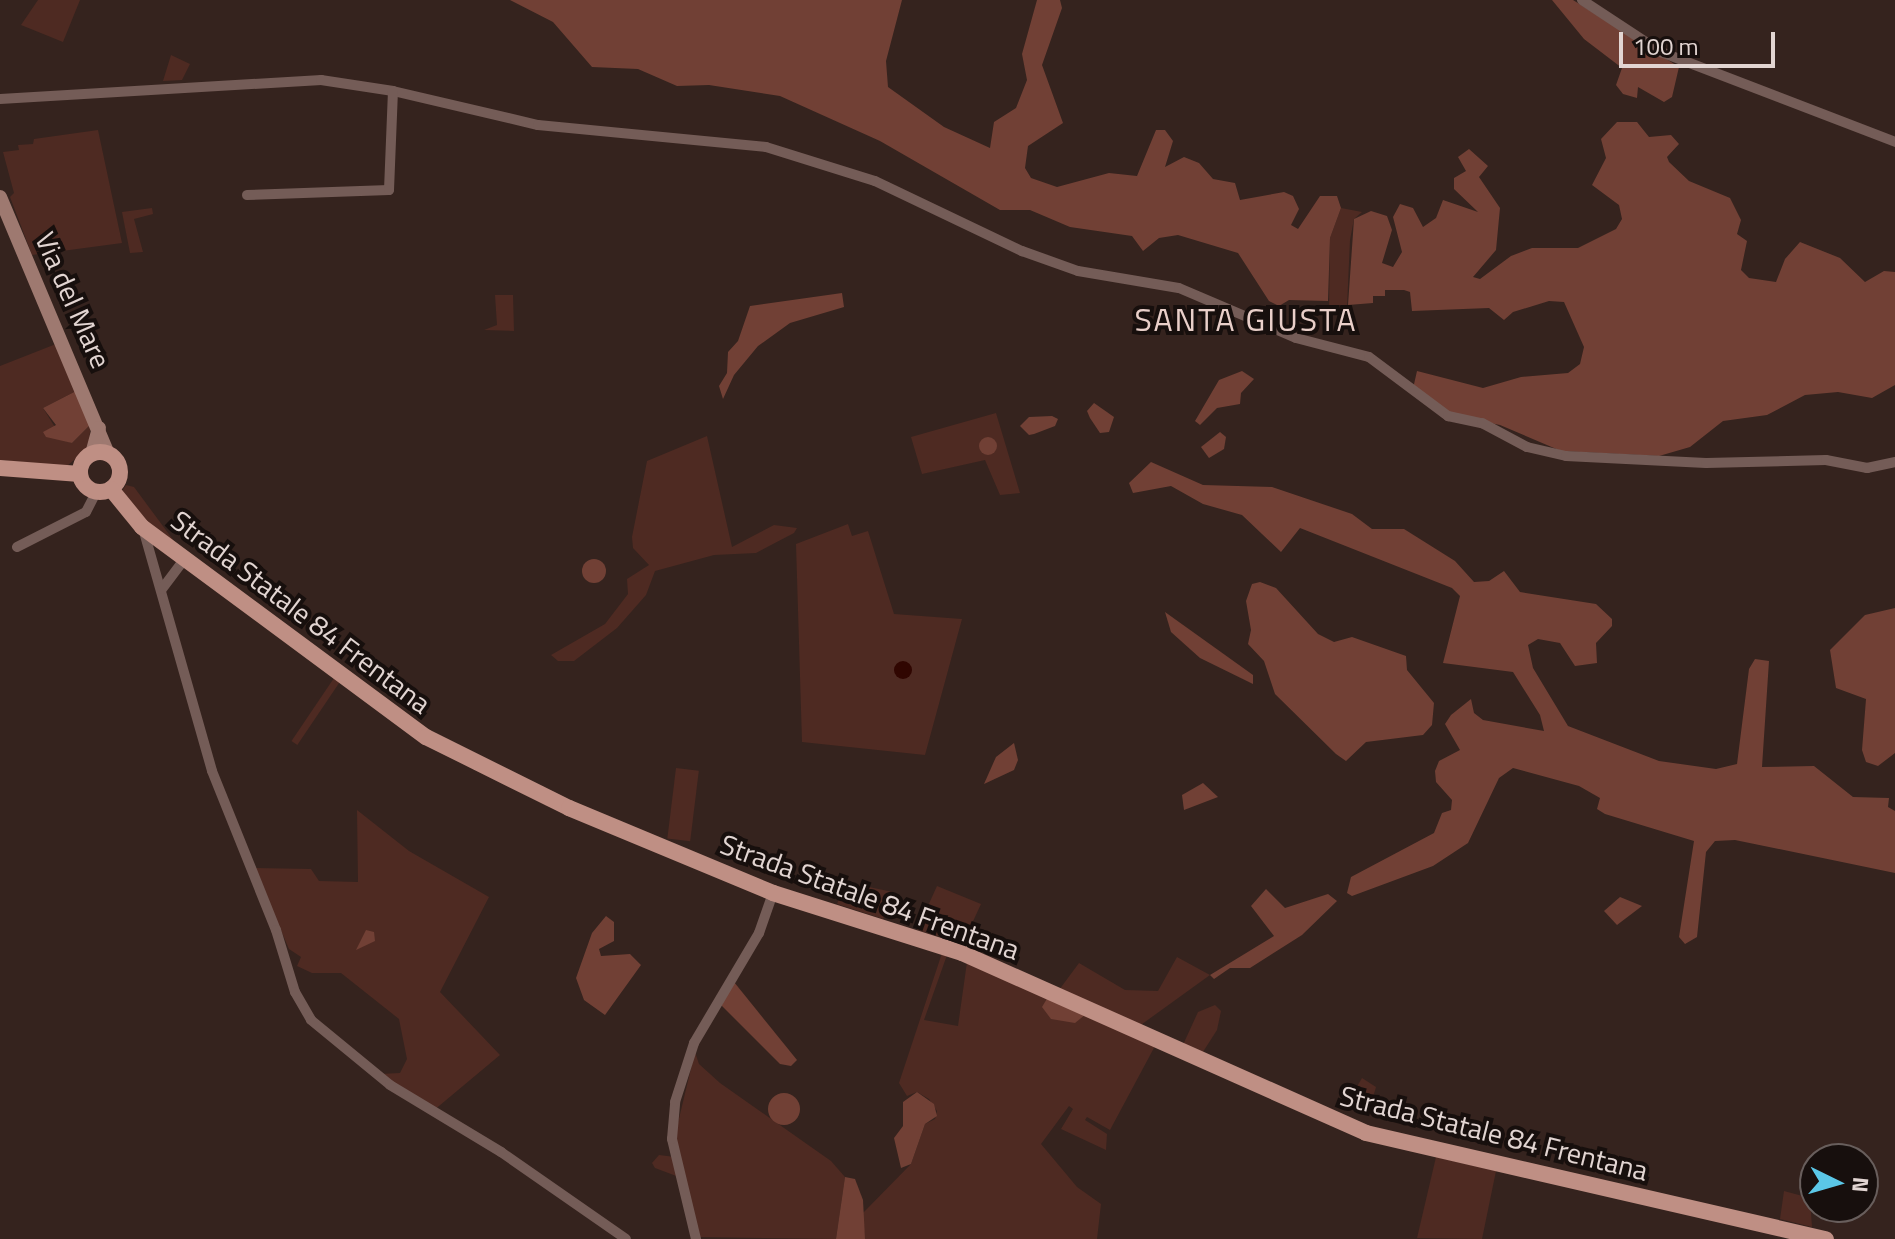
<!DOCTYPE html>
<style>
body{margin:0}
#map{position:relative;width:1895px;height:1239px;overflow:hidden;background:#35231e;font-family:"Titillium Web",sans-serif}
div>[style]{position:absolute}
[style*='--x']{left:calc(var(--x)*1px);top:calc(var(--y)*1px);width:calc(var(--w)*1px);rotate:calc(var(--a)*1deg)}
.green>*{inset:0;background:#4e2a22;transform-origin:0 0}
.forest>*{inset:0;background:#714035}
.round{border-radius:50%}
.water>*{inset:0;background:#300601}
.street>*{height:10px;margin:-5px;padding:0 5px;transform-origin:5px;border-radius:5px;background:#745c57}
.secondary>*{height:14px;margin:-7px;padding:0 7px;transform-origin:7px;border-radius:7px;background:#9e7970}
.primary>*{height:16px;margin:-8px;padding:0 8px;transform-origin:8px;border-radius:8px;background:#bf8f84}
.primary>.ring{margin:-8px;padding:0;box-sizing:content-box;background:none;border:16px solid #bf8f84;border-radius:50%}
span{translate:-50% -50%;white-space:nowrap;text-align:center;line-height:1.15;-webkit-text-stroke:8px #170f0d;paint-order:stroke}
.street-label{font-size:28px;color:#e2d5d2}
.quarter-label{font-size:32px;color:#e9cfc9;letter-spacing:2px}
.north{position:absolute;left:1799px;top:1143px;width:80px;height:80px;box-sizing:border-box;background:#170f0d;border:2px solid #685e5c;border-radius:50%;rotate:95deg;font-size:22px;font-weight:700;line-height:32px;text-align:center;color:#e2d5d2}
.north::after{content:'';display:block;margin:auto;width:28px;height:36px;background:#5bc7e7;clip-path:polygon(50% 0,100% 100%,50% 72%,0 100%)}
.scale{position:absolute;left:1619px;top:32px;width:156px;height:36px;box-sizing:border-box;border:4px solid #e2d5d2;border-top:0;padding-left:10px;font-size:24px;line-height:28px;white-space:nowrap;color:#e2d5d2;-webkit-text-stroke:6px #170f0d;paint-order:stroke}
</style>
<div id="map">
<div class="green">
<div style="clip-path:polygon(38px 0,80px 0,63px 42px,21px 25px)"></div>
<div style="clip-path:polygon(171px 55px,190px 64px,182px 80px,163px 81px)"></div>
<div style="clip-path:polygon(98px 130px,122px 243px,32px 255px,10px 197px,14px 193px,3px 152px,19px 150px,18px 145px,33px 144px,34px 139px)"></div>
<div style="clip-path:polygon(152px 208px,153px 214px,134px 219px,143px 252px,130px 253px,122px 212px)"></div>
<div style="clip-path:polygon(1341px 208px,1362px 212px,1354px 219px,1350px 240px,1347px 308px,1329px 307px,1330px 238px)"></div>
<div style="clip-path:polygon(495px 295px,513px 295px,514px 331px,484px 330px,497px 325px)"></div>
<div style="clip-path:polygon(56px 344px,78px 390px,43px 408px,63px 440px,72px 443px,91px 424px,88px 448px,67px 466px,0 460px,0 366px)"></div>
<div style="clip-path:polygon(996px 413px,1020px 493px,1000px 495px,985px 460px,922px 474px,911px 437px)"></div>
<div style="clip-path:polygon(707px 436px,732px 547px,774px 525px,797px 528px,794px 533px,756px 553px,714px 555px,655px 571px,646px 595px,617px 628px,574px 661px,558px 661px,551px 655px,605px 624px,628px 594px,627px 579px,649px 565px,633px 548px,632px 537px,647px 461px)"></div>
<div style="clip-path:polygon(126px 485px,134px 487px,174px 541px,127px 509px,119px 495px)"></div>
<div style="clip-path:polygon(848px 524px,852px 536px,868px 531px,894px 614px,962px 619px,925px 755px,802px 742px,796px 544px)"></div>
<div style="left:334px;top:678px;width:7px;height:76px;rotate:34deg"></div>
<div style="left:676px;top:768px;width:23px;height:71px;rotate:7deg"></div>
<div style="clip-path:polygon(357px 810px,409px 851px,489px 897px,440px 992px,500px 1055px,433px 1111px,380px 1074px,400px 1073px,407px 1059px,399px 1019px,341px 973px,312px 973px,297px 966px,301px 957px,289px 949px,254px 868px,311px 869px,319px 881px,358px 882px)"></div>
<div style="clip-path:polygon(845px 882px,893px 892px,883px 919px,837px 904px)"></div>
<div style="clip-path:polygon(937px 886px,981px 904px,963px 943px,917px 930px)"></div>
<div style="clip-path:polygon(942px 953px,947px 955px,924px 1020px,958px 1026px,967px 962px,1048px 997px,1065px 1021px,1086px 1014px,1155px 1046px,1110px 1130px,1087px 1117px,1085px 1120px,1107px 1134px,1106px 1150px,1061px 1129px,1073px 1109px,1069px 1106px,1041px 1144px,1077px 1187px,1101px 1204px,1097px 1239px,865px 1239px,862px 1214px,911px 1164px,925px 1124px,935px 1119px,937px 1111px,929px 1099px,917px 1092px,907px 1096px,899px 1083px)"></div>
<div style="clip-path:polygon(1177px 957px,1210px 975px,1138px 1027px,1059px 990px,1079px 963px,1125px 990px,1158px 991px)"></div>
<div style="clip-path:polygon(1215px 1005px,1221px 1011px,1217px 1030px,1201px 1055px,1182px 1047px,1198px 1012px)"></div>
<div style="clip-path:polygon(695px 1052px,699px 1064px,720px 1083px,831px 1161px,845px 1177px,836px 1239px,698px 1237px,675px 1135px)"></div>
<div style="clip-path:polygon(1362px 1078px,1376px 1087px,1368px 1114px,1346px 1105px)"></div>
<div style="clip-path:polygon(659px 1155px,675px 1157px,679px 1177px,655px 1168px,652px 1163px)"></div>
<div style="clip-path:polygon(1436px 1157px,1496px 1171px,1482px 1239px,1417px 1238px)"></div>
<div style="clip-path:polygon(1784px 1191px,1810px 1198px,1812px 1227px,1780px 1219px)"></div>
</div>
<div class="forest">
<div style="clip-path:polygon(510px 0,902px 0,886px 61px,888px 87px,944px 127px,990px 148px,994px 122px,1016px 108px,1027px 80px,1022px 54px,1037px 0,1060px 0,1062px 8px,1042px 65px,1063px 123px,1028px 146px,1025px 168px,1031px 178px,1057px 187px,1109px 173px,1137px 176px,1156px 130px,1165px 130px,1173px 141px,1165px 167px,1184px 157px,1199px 163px,1213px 179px,1235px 183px,1240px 200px,1284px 192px,1293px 196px,1299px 209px,1291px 225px,1298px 229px,1320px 196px,1337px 196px,1341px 208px,1330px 238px,1328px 301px,1289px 300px,1279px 306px,1269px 301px,1238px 253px,1178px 235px,1159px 238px,1143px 251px,1132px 236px,1070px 227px,1030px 210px,1000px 210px,880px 141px,780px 96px,709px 85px,677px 86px,638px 69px,592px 67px,553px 22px)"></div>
<div style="clip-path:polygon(1552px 0,1573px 0,1679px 67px,1672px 97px,1664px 102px,1638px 87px,1637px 98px,1623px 94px,1616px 85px,1622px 68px,1584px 39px)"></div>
<div style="clip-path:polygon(1617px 122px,1637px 122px,1649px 137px,1671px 135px,1679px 144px,1667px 157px,1669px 162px,1689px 181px,1730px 198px,1741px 220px,1737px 234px,1747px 241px,1741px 270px,1749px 278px,1776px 282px,1785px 259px,1800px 242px,1840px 258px,1865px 282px,1884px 271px,1895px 272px,1895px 385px,1872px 398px,1838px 392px,1805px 395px,1767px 415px,1723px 421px,1690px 447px,1659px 456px,1561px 451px,1500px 425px,1460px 417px,1412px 393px,1417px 371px,1483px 388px,1521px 377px,1568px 373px,1580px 364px,1584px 347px,1564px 302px,1549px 301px,1513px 312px,1504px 320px,1489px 308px,1412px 311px,1410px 292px,1404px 290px,1385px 290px,1385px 296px,1373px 296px,1373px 303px,1348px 305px,1354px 219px,1371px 211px,1387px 216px,1392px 230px,1382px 263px,1393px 267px,1402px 252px,1393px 217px,1400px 204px,1413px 208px,1423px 227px,1436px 218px,1443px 200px,1478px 212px,1454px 189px,1454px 178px,1466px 171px,1458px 157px,1469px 149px,1488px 166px,1479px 177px,1500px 208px,1496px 250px,1473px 277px,1480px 279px,1511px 256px,1532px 248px,1578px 248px,1616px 229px,1622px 219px,1619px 205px,1592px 185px,1606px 158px,1601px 139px)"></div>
<div style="clip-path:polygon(842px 293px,844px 307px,790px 323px,758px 346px,734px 375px,723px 399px,719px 386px,727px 373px,728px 352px,738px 341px,750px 306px)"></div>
<div style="clip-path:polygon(1242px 371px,1254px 379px,1241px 393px,1240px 404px,1217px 408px,1200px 425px,1195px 421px,1219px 380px)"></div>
<div style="clip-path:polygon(78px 390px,91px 424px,72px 443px,46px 437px,43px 432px,56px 425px,43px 408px)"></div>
<div style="clip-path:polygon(1094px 403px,1114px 417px,1109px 432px,1100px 433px,1090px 418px,1087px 411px)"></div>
<div style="clip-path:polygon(1052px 416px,1058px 419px,1055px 426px,1034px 434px,1029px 435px,1020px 426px,1029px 417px)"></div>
<div style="clip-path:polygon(1220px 432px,1226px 437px,1224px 449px,1209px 458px,1201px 447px)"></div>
<div class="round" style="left:979px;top:437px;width:18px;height:18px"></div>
<div style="clip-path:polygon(1151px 462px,1203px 485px,1272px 487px,1352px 514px,1372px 529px,1404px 529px,1455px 561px,1474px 582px,1489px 581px,1504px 571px,1520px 592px,1596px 604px,1612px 619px,1612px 626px,1596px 643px,1597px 663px,1575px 666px,1560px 643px,1538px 639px,1528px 645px,1533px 668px,1568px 726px,1659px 761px,1716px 769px,1737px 764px,1749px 669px,1755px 659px,1769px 661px,1762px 767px,1814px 766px,1853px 797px,1889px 798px,1888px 807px,1895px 811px,1895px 873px,1735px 840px,1715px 841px,1706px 852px,1697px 937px,1685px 944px,1679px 937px,1694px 841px,1605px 814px,1597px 809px,1600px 798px,1579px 786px,1513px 768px,1499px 778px,1468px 843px,1433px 866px,1352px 896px,1347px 893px,1351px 877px,1434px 833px,1442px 813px,1451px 810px,1452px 800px,1436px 782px,1435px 771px,1439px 761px,1460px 750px,1445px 724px,1451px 715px,1471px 699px,1474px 713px,1483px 720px,1544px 731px,1540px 715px,1513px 672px,1443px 663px,1460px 596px,1452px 588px,1300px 528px,1281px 552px,1242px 515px,1203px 504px,1171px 486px,1133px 493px,1129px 483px)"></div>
<div class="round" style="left:582px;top:559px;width:24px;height:24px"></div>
<div style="clip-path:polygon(1260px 582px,1276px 588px,1318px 634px,1334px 642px,1352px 637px,1406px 656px,1407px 670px,1434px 703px,1432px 725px,1423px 735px,1366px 742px,1346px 761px,1336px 754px,1275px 694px,1264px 661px,1248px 644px,1251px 630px,1246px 601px,1252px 584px)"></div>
<div style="clip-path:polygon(1895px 608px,1895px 753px,1878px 766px,1866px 762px,1862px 750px,1866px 699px,1836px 688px,1830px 650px,1865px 615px)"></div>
<div style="clip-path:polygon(1165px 612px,1253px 675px,1253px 684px,1200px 658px,1171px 632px)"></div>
<div style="clip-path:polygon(1014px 743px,1018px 760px,1014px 770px,984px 784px,996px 757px)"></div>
<div style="clip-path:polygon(1203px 783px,1218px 797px,1184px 810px,1182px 795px)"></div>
<div style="clip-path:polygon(1266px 889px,1285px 908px,1328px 894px,1337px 901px,1302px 935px,1250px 968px,1230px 968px,1214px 979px,1210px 975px,1274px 936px,1251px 906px)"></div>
<div style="clip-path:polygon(1620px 897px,1642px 906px,1617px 925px,1604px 911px)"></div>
<div style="clip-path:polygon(606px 916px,614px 922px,614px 941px,599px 949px,601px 956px,630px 954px,641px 965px,605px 1015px,584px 1000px,576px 978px,592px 933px)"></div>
<div style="clip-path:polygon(366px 930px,374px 932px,375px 941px,356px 950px)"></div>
<div style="clip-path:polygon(734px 982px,797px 1060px,791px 1066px,780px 1064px,721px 1005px)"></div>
<div style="clip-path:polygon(1048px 997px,1086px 1014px,1075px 1023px,1051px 1019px,1042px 1007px)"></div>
<div style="clip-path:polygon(917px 1092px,934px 1104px,937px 1116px,925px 1124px,911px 1164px,901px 1168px,894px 1138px,903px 1126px,903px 1102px)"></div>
<div class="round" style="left:768px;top:1093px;width:32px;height:32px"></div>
<div style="clip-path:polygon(845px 1177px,855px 1179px,863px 1200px,865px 1239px,836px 1239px)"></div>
</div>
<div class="water">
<div class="round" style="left:894px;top:661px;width:18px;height:18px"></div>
</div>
<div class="street">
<div style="--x:1582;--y:0;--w:95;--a:33.4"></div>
<div style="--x:1661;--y:52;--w:251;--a:21"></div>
<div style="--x:0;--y:99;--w:322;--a:-3.4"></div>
<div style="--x:321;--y:80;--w:73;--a:8.7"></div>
<div style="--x:393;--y:91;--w:149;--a:13.2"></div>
<div style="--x:538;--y:125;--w:229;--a:5.5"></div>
<div style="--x:766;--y:147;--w:114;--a:17.3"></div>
<div style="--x:875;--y:181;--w:163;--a:25.5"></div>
<div style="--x:1022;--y:251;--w:59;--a:19.7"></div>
<div style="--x:1078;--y:271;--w:102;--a:9.6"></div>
<div style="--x:1179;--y:288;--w:127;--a:23.1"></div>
<div style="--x:1296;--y:338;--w:75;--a:14.6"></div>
<div style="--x:1369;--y:357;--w:99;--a:36.8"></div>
<div style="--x:1448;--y:416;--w:35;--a:12"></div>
<div style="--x:1482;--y:423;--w:51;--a:28.1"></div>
<div style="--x:1527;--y:447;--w:40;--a:13"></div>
<div style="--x:1566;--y:456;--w:140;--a:2.9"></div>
<div style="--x:1706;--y:463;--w:120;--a:-1.4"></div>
<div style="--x:1826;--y:460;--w:42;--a:11"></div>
<div style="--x:1867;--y:468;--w:29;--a:-12"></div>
<div style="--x:247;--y:195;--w:142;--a:-2"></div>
<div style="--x:389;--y:190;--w:99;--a:-87.7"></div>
<div style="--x:144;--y:532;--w:248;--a:74.1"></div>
<div style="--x:212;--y:771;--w:171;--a:68.1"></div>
<div style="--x:276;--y:930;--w:65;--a:73"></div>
<div style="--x:295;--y:992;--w:32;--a:60"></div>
<div style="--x:311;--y:1020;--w:102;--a:39.4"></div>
<div style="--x:390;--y:1085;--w:130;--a:31.1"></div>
<div style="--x:501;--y:1152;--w:152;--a:34.8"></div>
<div style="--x:17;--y:547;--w:77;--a:-26.9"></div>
<div style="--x:86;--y:512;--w:22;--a:-63"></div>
<div style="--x:162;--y:589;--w:39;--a:-53"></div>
<div style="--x:696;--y:1239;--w:103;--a:-103.5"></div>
<div style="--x:672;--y:1139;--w:37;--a:-85"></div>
<div style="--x:675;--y:1102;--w:62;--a:-72.1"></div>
<div style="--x:694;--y:1043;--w:128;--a:-59.4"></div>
<div style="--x:759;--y:933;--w:42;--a:-70.7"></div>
</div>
<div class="secondary">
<div style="--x:0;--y:197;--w:279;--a:67.2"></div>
<div style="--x:92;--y:454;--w:27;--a:-75"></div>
</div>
<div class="primary">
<div class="ring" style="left:80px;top:452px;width:24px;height:24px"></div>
<div style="--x:0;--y:468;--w:80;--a:4.3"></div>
<div style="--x:111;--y:489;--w:49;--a:50.8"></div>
<div style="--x:142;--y:527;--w:353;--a:36.5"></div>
<div style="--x:426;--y:737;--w:160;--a:26.4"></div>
<div style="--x:569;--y:808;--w:221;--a:22.6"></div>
<div style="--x:773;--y:893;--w:198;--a:17.6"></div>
<div style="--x:962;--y:953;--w:442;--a:24"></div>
<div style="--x:1366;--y:1133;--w:472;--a:13"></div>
</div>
<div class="street-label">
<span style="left:73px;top:300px;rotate:66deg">Via del Mare</span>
<span style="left:301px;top:612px;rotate:37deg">Strada Statale 84 Frentana</span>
<span style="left:870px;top:897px;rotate:20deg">Strada Statale 84 Frentana</span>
<span style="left:1494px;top:1133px;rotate:14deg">Strada Statale 84 Frentana</span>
</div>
<div class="quarter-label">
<span style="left:1246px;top:319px">SANTA GIUSTA</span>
</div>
<div class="north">N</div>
<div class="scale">100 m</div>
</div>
